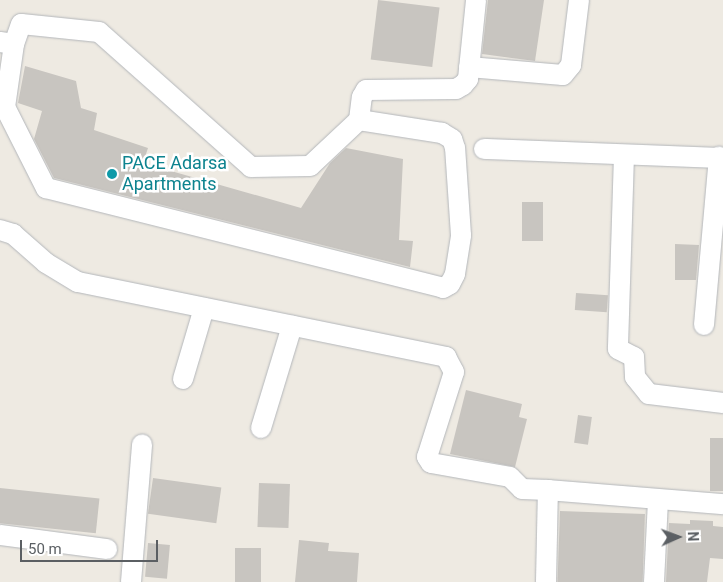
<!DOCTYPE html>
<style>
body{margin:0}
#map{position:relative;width:723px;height:582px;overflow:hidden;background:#eeeae2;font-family:Roboto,sans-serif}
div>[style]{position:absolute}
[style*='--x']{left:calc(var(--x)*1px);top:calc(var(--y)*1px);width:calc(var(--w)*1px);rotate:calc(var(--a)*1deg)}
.building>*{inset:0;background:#c8c5c0;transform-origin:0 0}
.roads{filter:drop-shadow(0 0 1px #b3b6ba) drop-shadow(0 0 1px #b3b6ba)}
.street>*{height:20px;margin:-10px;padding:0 10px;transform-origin:10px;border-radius:10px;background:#fff}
.dots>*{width:14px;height:14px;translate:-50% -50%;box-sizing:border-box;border:2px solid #fff;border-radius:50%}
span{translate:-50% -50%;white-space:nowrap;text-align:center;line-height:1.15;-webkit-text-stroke:5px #fff;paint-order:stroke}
.culture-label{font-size:18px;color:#0d838f}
.left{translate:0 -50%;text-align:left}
.north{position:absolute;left:653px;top:512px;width:50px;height:50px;-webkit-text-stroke:4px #fff;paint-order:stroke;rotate:88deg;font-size:14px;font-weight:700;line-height:20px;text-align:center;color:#5b5f63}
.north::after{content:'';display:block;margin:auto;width:18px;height:22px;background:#5b5f63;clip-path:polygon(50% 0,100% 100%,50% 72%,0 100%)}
.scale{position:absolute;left:20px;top:540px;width:138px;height:22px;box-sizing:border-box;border:2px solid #5b5f63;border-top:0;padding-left:6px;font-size:15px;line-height:18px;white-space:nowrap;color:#5b5f63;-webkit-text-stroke:4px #fff;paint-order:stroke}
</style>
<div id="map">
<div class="building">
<div style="left:378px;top:0;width:62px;height:60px;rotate:7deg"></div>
<div style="clip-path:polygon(488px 0,544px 0,535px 61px,482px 54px)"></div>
<div style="clip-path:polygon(25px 66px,76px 81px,81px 108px,97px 113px,94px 130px,148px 148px,143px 163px,301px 208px,330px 163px,346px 148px,403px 159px,399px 240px,413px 241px,410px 267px,54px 178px,34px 139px,42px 111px,18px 103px)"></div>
<div style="left:522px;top:202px;width:21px;height:39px"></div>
<div style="clip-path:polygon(675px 244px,699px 245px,696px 280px,675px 280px)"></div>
<div style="left:576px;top:293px;width:32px;height:17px;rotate:4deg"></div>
<div style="clip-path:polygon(466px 390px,522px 404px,519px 417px,527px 419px,515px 467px,450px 454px)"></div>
<div style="left:578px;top:415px;width:14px;height:28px;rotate:8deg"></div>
<div style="left:710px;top:438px;width:13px;height:53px"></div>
<div style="left:153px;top:478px;width:69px;height:36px;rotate:8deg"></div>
<div style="left:259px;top:483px;width:31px;height:44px;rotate:2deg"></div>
<div style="left:0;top:488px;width:100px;height:35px;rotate:6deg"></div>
<div style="left:560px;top:511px;width:85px;height:71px;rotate:2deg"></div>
<div style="clip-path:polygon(690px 520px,713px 521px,713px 526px,723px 527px,723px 559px,710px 558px,707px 582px,666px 582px,669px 523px,690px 524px)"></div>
<div style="clip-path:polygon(299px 540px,329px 543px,328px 551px,359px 553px,357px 582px,295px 582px)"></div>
<div style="left:148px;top:543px;width:22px;height:34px;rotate:5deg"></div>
<div style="left:235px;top:548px;width:26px;height:34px"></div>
</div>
<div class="roads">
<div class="street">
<div style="--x:0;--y:42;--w:14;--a:8"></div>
<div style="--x:14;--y:44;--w:64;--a:98.1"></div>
<div style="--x:5;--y:107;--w:91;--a:63.2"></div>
<div style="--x:46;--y:188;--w:409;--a:14.1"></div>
<div style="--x:443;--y:288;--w:8;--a:-30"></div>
<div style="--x:450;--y:284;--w:11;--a:-63"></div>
<div style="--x:455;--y:274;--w:39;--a:-81"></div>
<div style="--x:461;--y:235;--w:87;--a:-93.9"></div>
<div style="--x:455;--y:148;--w:9;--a:-108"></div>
<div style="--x:452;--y:139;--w:12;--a:-149"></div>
<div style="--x:442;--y:133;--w:84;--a:-171.1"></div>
<div style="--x:359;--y:120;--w:67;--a:136.8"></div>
<div style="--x:310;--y:166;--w:59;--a:179"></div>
<div style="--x:251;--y:167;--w:203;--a:-138.4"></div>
<div style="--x:99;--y:32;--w:78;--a:-174.1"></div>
<div style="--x:21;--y:24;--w:21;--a:109"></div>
<div style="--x:469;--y:67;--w:94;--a:4.9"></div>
<div style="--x:563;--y:75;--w:13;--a:-51"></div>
<div style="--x:571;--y:65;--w:65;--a:-83"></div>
<div style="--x:359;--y:120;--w:23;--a:-83"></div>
<div style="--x:362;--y:97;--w:8;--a:-60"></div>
<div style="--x:366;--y:90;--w:90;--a:-0.6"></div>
<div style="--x:456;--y:89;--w:8;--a:-30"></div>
<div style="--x:463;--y:85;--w:8;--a:-50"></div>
<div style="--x:468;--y:79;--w:79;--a:-84.2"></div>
<div style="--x:484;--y:149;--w:239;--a:2.2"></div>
<div style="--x:624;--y:155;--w:194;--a:91.8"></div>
<div style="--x:618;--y:349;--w:18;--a:27"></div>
<div style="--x:634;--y:357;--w:20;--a:87"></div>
<div style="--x:635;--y:377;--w:22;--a:51"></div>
<div style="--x:649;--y:394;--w:75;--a:6.9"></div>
<div style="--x:0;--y:230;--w:14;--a:17"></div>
<div style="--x:13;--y:234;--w:44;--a:41.3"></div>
<div style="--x:46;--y:263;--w:37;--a:31"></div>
<div style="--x:78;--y:282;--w:376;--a:11.5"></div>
<div style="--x:446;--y:357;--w:17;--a:62"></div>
<div style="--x:454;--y:372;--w:89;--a:107.6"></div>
<div style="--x:427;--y:457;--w:7;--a:56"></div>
<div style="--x:431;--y:463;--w:80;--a:10"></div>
<div style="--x:510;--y:477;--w:17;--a:45"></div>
<div style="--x:522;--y:489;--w:26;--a:2"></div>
<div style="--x:704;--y:325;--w:169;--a:-84.9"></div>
<div style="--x:183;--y:379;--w:74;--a:-73.5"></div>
<div style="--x:261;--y:428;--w:107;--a:-73.1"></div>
<div style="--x:0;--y:535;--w:108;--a:7.5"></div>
<div style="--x:131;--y:582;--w:138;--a:-85.4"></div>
<div style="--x:546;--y:582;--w:92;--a:-88.8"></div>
<div style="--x:548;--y:490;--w:176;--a:4.6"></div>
<div style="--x:654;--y:582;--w:81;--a:-87.2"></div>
</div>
</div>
<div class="dots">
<div style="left:112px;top:174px;background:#0f9aa8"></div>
</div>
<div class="culture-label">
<span class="left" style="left:122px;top:174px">PACE Adarsa<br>Apartments</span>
</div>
<div class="north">N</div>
<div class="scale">50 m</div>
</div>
